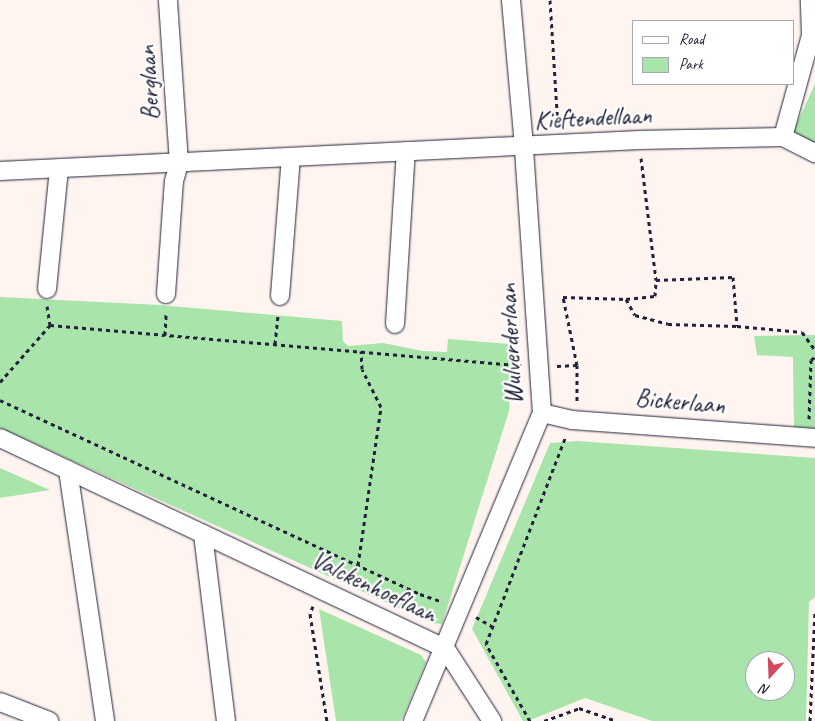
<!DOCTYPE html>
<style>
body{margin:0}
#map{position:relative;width:815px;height:721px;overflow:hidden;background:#fff4ef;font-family:Caveat,sans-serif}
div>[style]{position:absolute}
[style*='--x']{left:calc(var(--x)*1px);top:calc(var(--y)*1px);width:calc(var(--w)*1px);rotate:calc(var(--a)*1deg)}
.green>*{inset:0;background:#a9e4aa}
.path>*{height:3px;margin-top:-1.5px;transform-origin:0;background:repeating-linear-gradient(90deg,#22223b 0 4px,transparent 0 8px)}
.roads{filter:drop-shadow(0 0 1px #22223b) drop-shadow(0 0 1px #22223b)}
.minor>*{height:18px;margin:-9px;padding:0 9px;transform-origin:9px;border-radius:9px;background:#fff}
span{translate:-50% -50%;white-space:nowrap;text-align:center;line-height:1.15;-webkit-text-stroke:4.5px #fff;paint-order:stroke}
.street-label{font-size:25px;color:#22223b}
.legend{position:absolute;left:632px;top:20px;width:162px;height:65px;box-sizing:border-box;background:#fff;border:1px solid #a7a7b1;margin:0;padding:6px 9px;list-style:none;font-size:15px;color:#22223b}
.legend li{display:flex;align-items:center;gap:10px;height:25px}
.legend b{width:25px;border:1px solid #a7a7b1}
.north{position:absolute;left:745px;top:651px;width:50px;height:50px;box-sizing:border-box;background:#fff;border:1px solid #a7a7b1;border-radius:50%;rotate:200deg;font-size:14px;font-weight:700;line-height:20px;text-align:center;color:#22223b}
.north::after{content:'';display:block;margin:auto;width:18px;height:22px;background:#d1495b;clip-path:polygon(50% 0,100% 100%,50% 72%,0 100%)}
</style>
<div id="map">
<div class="green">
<div style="clip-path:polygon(815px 84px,815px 146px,792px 134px)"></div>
<div style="clip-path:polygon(0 297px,159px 305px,342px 321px,343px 341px,348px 346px,383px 343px,423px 351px,447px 352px,448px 339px,510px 344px,517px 374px,510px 398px,509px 411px,442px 624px,432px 623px,0 428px)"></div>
<div style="clip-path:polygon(815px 335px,815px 429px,794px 428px,793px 357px,757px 355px,754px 336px)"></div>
<div style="clip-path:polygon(evenodd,577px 441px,815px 458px,815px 597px,809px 602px,806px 721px,652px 721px,585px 698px,528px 721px,523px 721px,472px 629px,550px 443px,577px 441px,755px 661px,785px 661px,785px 691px,755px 691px,755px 661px)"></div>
<div style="clip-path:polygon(0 468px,50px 490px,0 498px)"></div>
<div style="clip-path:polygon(319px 609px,421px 655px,426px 662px,401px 721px,336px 721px)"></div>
</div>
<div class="path">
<div style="--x:550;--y:0;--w:126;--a:86.4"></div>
<div style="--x:641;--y:158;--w:123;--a:83"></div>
<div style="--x:656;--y:280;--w:77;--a:-2.2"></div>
<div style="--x:733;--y:277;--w:49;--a:85.3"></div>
<div style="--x:737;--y:326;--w:65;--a:5.3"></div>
<div style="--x:802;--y:332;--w:22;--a:54"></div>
<div style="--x:626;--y:299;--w:29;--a:-6"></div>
<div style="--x:655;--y:296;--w:16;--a:-86"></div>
<div style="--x:47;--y:306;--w:19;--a:81"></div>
<div style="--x:165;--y:335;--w:22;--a:-87"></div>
<div style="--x:275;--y:344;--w:30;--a:-84"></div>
<div style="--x:577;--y:365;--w:69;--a:-101.6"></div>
<div style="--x:563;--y:297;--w:63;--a:1.8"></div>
<div style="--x:626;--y:299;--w:18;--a:61"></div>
<div style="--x:635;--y:315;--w:34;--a:15"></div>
<div style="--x:668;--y:324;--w:69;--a:1.7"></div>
<div style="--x:557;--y:366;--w:20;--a:-3"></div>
<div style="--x:577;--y:365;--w:36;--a:90"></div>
<div style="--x:0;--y:382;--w:76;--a:-48.7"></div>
<div style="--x:50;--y:325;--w:473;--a:4.9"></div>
<div style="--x:0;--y:400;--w:463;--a:24.8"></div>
<div style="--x:420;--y:594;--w:24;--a:19"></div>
<div style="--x:809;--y:419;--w:59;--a:-88.1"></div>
<div style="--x:811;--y:360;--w:5;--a:-37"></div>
<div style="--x:358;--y:565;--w:160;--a:-81.7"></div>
<div style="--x:381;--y:407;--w:42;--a:-116.6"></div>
<div style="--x:362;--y:369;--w:18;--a:-93"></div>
<div style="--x:313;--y:606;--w:9;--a:111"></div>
<div style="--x:310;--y:614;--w:108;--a:81"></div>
<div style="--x:476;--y:617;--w:20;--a:30"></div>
<div style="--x:530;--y:721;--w:89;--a:-119.7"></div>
<div style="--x:486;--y:644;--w:221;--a:-69"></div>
<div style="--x:544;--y:721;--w:37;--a:-20"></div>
<div style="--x:579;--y:708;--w:39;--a:19"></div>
<div style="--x:810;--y:721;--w:109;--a:-87.4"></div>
</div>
<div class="roads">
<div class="minor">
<div style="--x:783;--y:137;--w:106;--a:-74.6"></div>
<div style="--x:811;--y:35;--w:35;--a:-92"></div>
<div style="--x:0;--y:171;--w:640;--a:-2.78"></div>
<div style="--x:639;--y:140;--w:144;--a:-1.2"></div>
<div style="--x:783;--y:137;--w:36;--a:27"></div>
<div style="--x:47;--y:289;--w:121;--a:-84.3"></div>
<div style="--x:166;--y:294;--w:113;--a:-86"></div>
<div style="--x:174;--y:181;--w:19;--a:-74"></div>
<div style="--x:179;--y:163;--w:163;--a:-93.9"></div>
<div style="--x:280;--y:296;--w:139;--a:-85.5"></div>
<div style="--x:395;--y:324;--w:173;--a:-86.4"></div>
<div style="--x:542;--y:413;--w:31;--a:13"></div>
<div style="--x:572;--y:420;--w:244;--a:4.2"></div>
<div style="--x:0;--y:438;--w:492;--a:25.3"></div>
<div style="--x:445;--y:648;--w:87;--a:57.2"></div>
<div style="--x:68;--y:470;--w:254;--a:81.6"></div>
<div style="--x:203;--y:534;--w:188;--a:83"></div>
<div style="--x:0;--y:702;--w:53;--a:21.2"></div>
<div style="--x:413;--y:721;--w:334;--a:-67.3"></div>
<div style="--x:542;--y:413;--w:268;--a:-93.9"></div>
<div style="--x:524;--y:146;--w:147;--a:-95.1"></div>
</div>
</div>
<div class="street-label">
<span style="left:149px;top:83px;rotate:-94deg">Berglaan</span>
<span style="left:593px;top:118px;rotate:-3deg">Kieftendellaan</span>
<span style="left:511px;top:344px;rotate:-93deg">Wulverderlaan</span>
<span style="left:680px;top:402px;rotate:5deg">Bickerlaan</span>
<span style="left:374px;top:587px;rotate:25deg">Valckenhoeflaan</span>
</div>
<ul class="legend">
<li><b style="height:6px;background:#fff"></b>Road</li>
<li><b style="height:14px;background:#a9e4aa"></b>Park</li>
</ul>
<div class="north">N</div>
</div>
